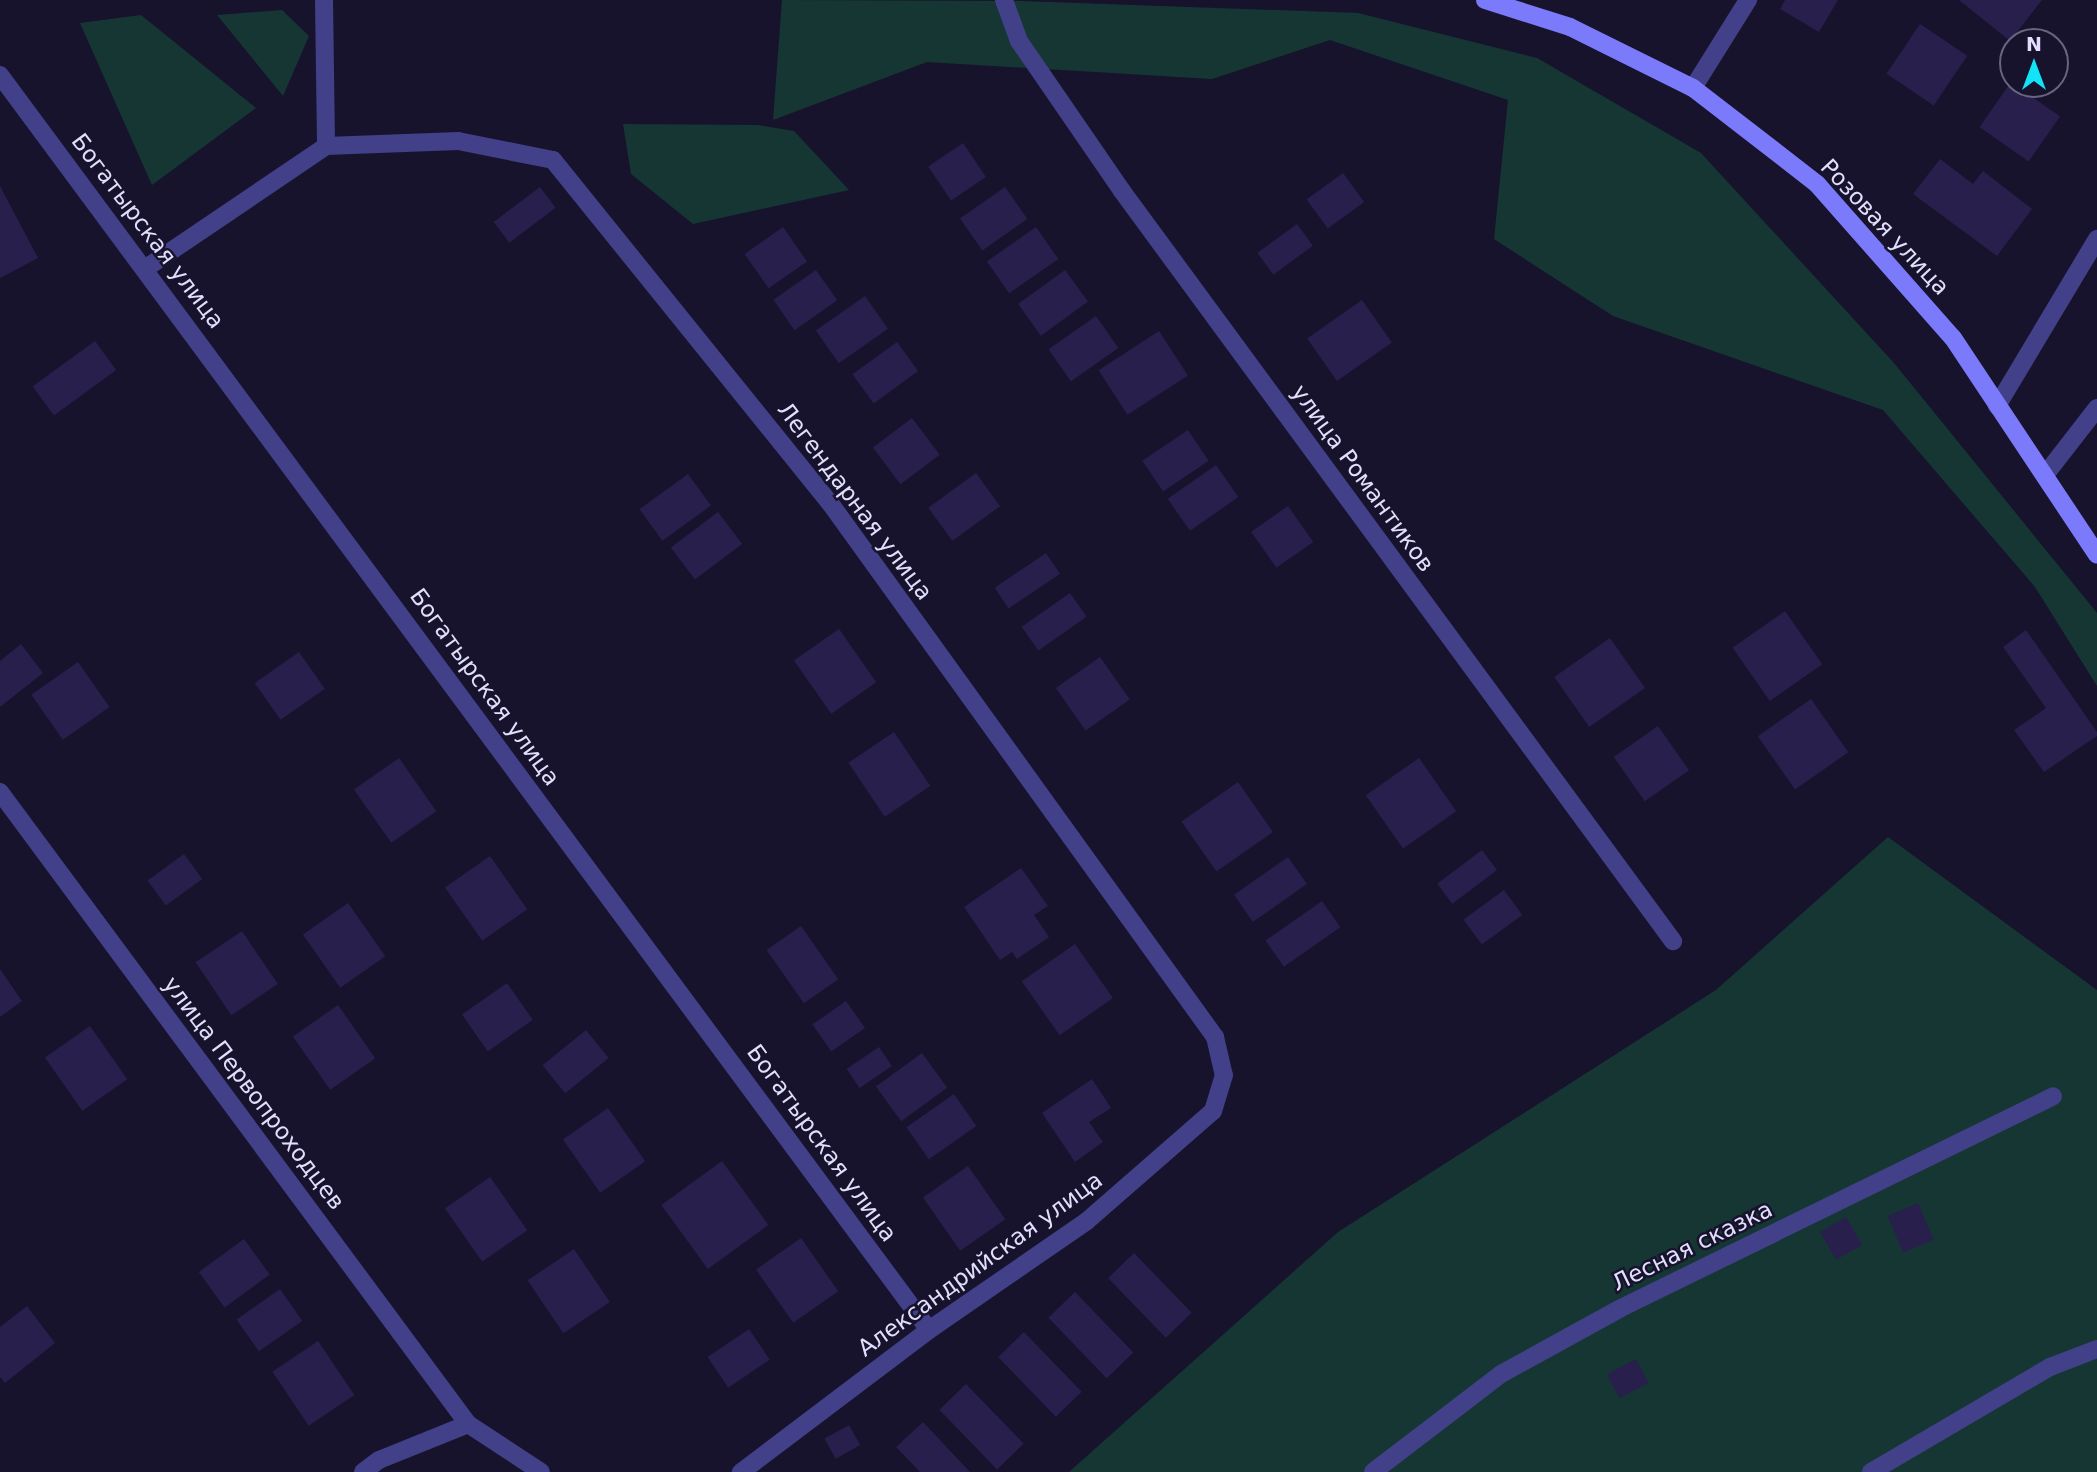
<!DOCTYPE html>
<meta charset="utf-8">
<style>
body{margin:0}
#map{position:relative;width:2097px;height:1472px;overflow:hidden;background:#17132c;font-family:"DejaVu Sans",sans-serif}
div>[style]{position:absolute}
[style*='--x']{left:calc(var(--x)*1px);top:calc(var(--y)*1px);width:calc(var(--w)*1px);rotate:calc(var(--a)*1deg)}
.green>*{inset:0;background:#163634}
.building>*{inset:0;background:#281f4c;transform-origin:0 0}
.street>*{height:18px;margin:-9px;padding:0 9px;transform-origin:9px;border-radius:9px;background:#414089}
.secondary>*{height:18px;margin:-9px;padding:0 9px;transform-origin:9px;border-radius:9px;background:#7b7afa}
span{translate:-50% -50%;white-space:nowrap;text-align:center;line-height:1.15;-webkit-text-stroke:5px #17132c;paint-order:stroke}
.street-label{font-size:23px;color:#e2dffe}
.north{position:absolute;left:1999px;top:28px;width:70px;height:70px;box-sizing:border-box;background:#17132c;border:2px solid #686580;border-radius:50%;rotate:0deg;font-size:19px;font-weight:700;line-height:28px;text-align:center;color:#e2dffe}
.north::after{content:'';display:block;margin:auto;width:24px;height:32px;background:#12e4f7;clip-path:polygon(50% 0,100% 100%,50% 72%,0 100%)}
</style>
<div id="map">
<div class="green">
<div style="clip-path:polygon(782px 0,1021px 1px,1358px 13px,1537px 58px,1701px 153px,1894px 363px,2097px 613px,2097px 686px,2035px 587px,1883px 410px,1613px 316px,1494px 239px,1508px 100px,1330px 40px,1212px 79px,927px 62px,773px 120px)"></div>
<div style="clip-path:polygon(282px 10px,309px 36px,283px 96px,217px 15px)"></div>
<div style="clip-path:polygon(141px 15px,256px 108px,152px 185px,80px 23px)"></div>
<div style="clip-path:polygon(623px 124px,758px 125px,794px 131px,849px 190px,693px 224px,631px 174px)"></div>
<div style="clip-path:polygon(1888px 837px,2097px 990px,2097px 1472px,1069px 1472px,1338px 1232px,1716px 990px)"></div>
</div>
<div class="building">
<div style="clip-path:polygon(1785px 0,1838px 0,1819px 32px,1780px 9px)"></div>
<div style="clip-path:polygon(1959px 0,2042px 0,2010px 41px)"></div>
<div style="left:1920px;top:24px;width:57px;height:60px;rotate:34deg"></div>
<div style="left:2011px;top:82px;width:60px;height:55px;rotate:35deg"></div>
<div style="left:963px;top:143px;width:41px;height:42px;rotate:56deg"></div>
<div style="clip-path:polygon(1940px 159px,1973px 184px,1983px 171px,2032px 209px,1997px 256px,1913px 194px)"></div>
<div style="left:1343px;top:173px;width:36px;height:45px;rotate:54deg"></div>
<div style="clip-path:polygon(0 186px,38px 258px,0 278px)"></div>
<div style="left:540px;top:187px;width:26px;height:58px;rotate:53deg"></div>
<div style="left:1005px;top:187px;width:39px;height:55px;rotate:55deg"></div>
<div style="left:1297px;top:224px;width:27px;height:49px;rotate:54deg"></div>
<div style="left:783px;top:227px;width:42px;height:47px;rotate:55deg"></div>
<div style="left:1036px;top:227px;width:39px;height:60px;rotate:55deg"></div>
<div style="left:816px;top:270px;width:37px;height:52px;rotate:55deg"></div>
<div style="left:1065px;top:270px;width:39px;height:58px;rotate:54deg"></div>
<div style="left:865px;top:296px;width:40px;height:60px;rotate:55deg"></div>
<div style="left:1362px;top:300px;width:52px;height:67px;rotate:55deg"></div>
<div style="left:1096px;top:316px;width:39px;height:58px;rotate:55deg"></div>
<div style="left:1159px;top:331px;width:53px;height:72px;rotate:57deg"></div>
<div style="left:95px;top:341px;width:36px;height:77px;rotate:54deg"></div>
<div style="left:897px;top:342px;width:36px;height:55px;rotate:54deg"></div>
<div style="left:912px;top:418px;width:46px;height:49px;rotate:53deg"></div>
<div style="left:1188px;top:430px;width:37px;height:55px;rotate:56deg"></div>
<div style="left:1216px;top:465px;width:39px;height:59px;rotate:55deg"></div>
<div style="left:976px;top:473px;width:41px;height:59px;rotate:54deg"></div>
<div style="left:688px;top:474px;width:39px;height:60px;rotate:54deg"></div>
<div style="left:1288px;top:506px;width:44px;height:45px;rotate:55deg"></div>
<div style="left:718px;top:512px;width:40px;height:59px;rotate:53deg"></div>
<div style="left:1046px;top:553px;width:25px;height:62px;rotate:56deg"></div>
<div style="left:1070px;top:593px;width:29px;height:59px;rotate:55deg"></div>
<div style="left:1785px;top:611px;width:65px;height:64px;rotate:55deg"></div>
<div style="left:839px;top:629px;width:65px;height:55px;rotate:55deg"></div>
<div style="clip-path:polygon(2026px 630px,2097px 732px,2097px 736px,2044px 772px,2014px 730px,2046px 708px,2003px 647px)"></div>
<div style="left:1610px;top:638px;width:61px;height:68px;rotate:55deg"></div>
<div style="clip-path:polygon(21px 644px,43px 673px,0 707px,0 661px)"></div>
<div style="left:299px;top:652px;width:45px;height:54px;rotate:55deg"></div>
<div style="left:1100px;top:657px;width:52px;height:54px;rotate:55deg"></div>
<div style="left:78px;top:662px;width:55px;height:57px;rotate:55deg"></div>
<div style="left:1811px;top:699px;width:65px;height:65px;rotate:55deg"></div>
<div style="left:1658px;top:726px;width:54px;height:54px;rotate:55deg"></div>
<div style="left:894px;top:732px;width:65px;height:55px;rotate:56deg"></div>
<div style="left:399px;top:758px;width:65px;height:55px;rotate:55deg"></div>
<div style="left:1419px;top:758px;width:65px;height:65px;rotate:55deg"></div>
<div style="left:1238px;top:782px;width:61px;height:69px;rotate:55deg"></div>
<div style="left:1482px;top:850px;width:25px;height:56px;rotate:53deg"></div>
<div style="left:184px;top:854px;width:31px;height:45px;rotate:54deg"></div>
<div style="left:490px;top:856px;width:65px;height:55px;rotate:55deg"></div>
<div style="left:1288px;top:857px;width:33px;height:66px;rotate:55deg"></div>
<div style="clip-path:polygon(1021px 868px,1048px 906px,1034px 915px,1049px 937px,1017px 959px,1012px 952px,1000px 960px,964px 907px)"></div>
<div style="left:1504px;top:890px;width:31px;height:50px;rotate:54deg"></div>
<div style="left:1322px;top:901px;width:32px;height:69px;rotate:55deg"></div>
<div style="left:348px;top:903px;width:65px;height:55px;rotate:55deg"></div>
<div style="left:801px;top:926px;width:65px;height:42px;rotate:55deg"></div>
<div style="left:242px;top:931px;width:64px;height:56px;rotate:56deg"></div>
<div style="left:1075px;top:944px;width:66px;height:65px;rotate:55deg"></div>
<div style="clip-path:polygon(0 969px,22px 1001px,0 1017px)"></div>
<div style="left:507px;top:983px;width:45px;height:55px;rotate:55deg"></div>
<div style="left:846px;top:1001px;width:33px;height:41px;rotate:55deg"></div>
<div style="left:338px;top:1005px;width:65px;height:55px;rotate:55deg"></div>
<div style="left:90px;top:1026px;width:65px;height:55px;rotate:55deg"></div>
<div style="left:586px;top:1030px;width:36px;height:56px;rotate:51deg"></div>
<div style="left:879px;top:1047px;width:23px;height:39px;rotate:56deg"></div>
<div style="left:922px;top:1053px;width:43px;height:57px;rotate:54deg"></div>
<div style="clip-path:polygon(1092px 1079px,1111px 1108px,1089px 1122px,1103px 1142px,1075px 1162px,1042px 1113px)"></div>
<div style="left:954px;top:1094px;width:39px;height:58px;rotate:55deg"></div>
<div style="left:608px;top:1108px;width:65px;height:55px;rotate:55deg"></div>
<div style="left:722px;top:1161px;width:79px;height:75px;rotate:54deg"></div>
<div style="left:968px;top:1166px;width:65px;height:55px;rotate:55deg"></div>
<div style="left:490px;top:1177px;width:65px;height:55px;rotate:55deg"></div>
<div style="left:1918px;top:1203px;width:40px;height:33px;rotate:67deg"></div>
<div style="left:1846px;top:1217px;width:32px;height:30px;rotate:60deg"></div>
<div style="left:801px;top:1238px;width:65px;height:55px;rotate:55deg"></div>
<div style="left:244px;top:1239px;width:44px;height:56px;rotate:54deg"></div>
<div style="left:574px;top:1249px;width:64px;height:56px;rotate:56deg"></div>
<div style="left:1134px;top:1253px;width:83px;height:36px;rotate:46deg"></div>
<div style="left:280px;top:1289px;width:39px;height:53px;rotate:55deg"></div>
<div style="left:1075px;top:1292px;width:84px;height:37px;rotate:46deg"></div>
<div style="clip-path:polygon(27px 1306px,55px 1343px,5px 1383px,0 1377px,0 1327px)"></div>
<div style="left:749px;top:1329px;width:37px;height:50px;rotate:56deg"></div>
<div style="left:1024px;top:1332px;width:83px;height:36px;rotate:46deg"></div>
<div style="left:318px;top:1341px;width:65px;height:55px;rotate:56deg"></div>
<div style="left:1636px;top:1359px;width:27px;height:33px;rotate:62deg"></div>
<div style="left:966px;top:1384px;width:83px;height:37px;rotate:46deg"></div>
<div style="clip-path:polygon(923px 1422px,970px 1472px,920px 1472px,896px 1447px)"></div>
<div style="left:849px;top:1425px;width:23px;height:28px;rotate:61deg"></div>
</div>
<div class="street">
<div style="--x:324;--y:0;--w:146;--a:89.2"></div>
<div style="--x:1004;--y:0;--w:44;--a:69.9"></div>
<div style="--x:1019;--y:41;--w:182;--a:55.5"></div>
<div style="--x:1122;--y:191;--w:931;--a:53.7"></div>
<div style="--x:0;--y:75;--w:1561;--a:53.49"></div>
<div style="--x:1693;--y:88;--w:104;--a:-58"></div>
<div style="--x:326;--y:146;--w:132;--a:-2.2"></div>
<div style="--x:458;--y:141;--w:97;--a:11.3"></div>
<div style="--x:553;--y:160;--w:441;--a:51.1"></div>
<div style="--x:830;--y:503;--w:658;--a:54.21"></div>
<div style="--x:1215;--y:1037;--w:39;--a:77"></div>
<div style="--x:1224;--y:1075;--w:38;--a:107"></div>
<div style="--x:1213;--y:1111;--w:167;--a:138.9"></div>
<div style="--x:1087;--y:1221;--w:192;--a:145.4"></div>
<div style="--x:929;--y:1330;--w:236;--a:142.9"></div>
<div style="--x:146;--y:268;--w:217;--a:-34.1"></div>
<div style="--x:1997;--y:406;--w:195;--a:-59.1"></div>
<div style="--x:2045;--y:475;--w:85;--a:-52.2"></div>
<div style="--x:0;--y:792;--w:786;--a:53.48"></div>
<div style="--x:363;--y:1472;--w:20;--a:-37"></div>
<div style="--x:379;--y:1460;--w:96;--a:-22"></div>
<div style="--x:468;--y:1424;--w:87;--a:33.3"></div>
<div style="--x:1373;--y:1472;--w:161;--a:-37.4"></div>
<div style="--x:1501;--y:1374;--w:137;--a:-28.8"></div>
<div style="--x:1621;--y:1308;--w:481;--a:-26.1"></div>
<div style="--x:1871;--y:1472;--w:208;--a:-30.4"></div>
<div style="--x:2050;--y:1367;--w:50;--a:-21"></div>
</div>
<div class="secondary">
<div style="--x:1485;--y:0;--w:89;--a:17.6"></div>
<div style="--x:1570;--y:27;--w:137;--a:26.4"></div>
<div style="--x:1693;--y:88;--w:157;--a:37.7"></div>
<div style="--x:1817;--y:184;--w:205;--a:48.6"></div>
<div style="--x:1953;--y:338;--w:260;--a:56.4"></div>
</div>
<div class="street-label">
<span style="left:1885px;top:227px;rotate:47deg">Розовая улица</span>
<span style="left:148px;top:231px;rotate:53deg">Богатырская улица</span>
<span style="left:1363px;top:478px;rotate:54deg">улица Романтиков</span>
<span style="left:855px;top:501px;rotate:53deg">Легендарная улица</span>
<span style="left:485px;top:687px;rotate:54deg">Богатырская улица</span>
<span style="left:254px;top:1093px;rotate:53deg">улица Первопроходцев</span>
<span style="left:822px;top:1143px;rotate:54deg">Богатырская улица</span>
<span style="left:1692px;top:1246px;rotate:-26deg">Лесная сказка</span>
<span style="left:980px;top:1264px;rotate:-36deg">Александрийская улица</span>
</div>
<div class="north">N</div>
</div>
